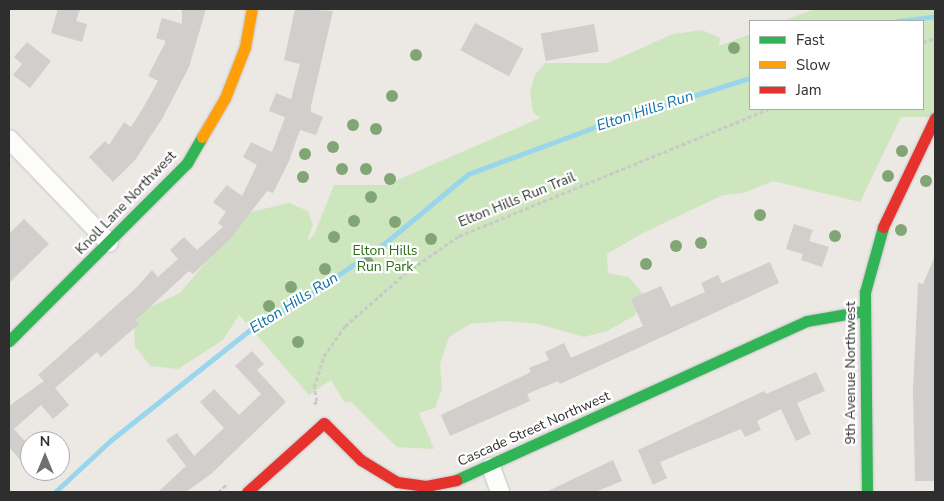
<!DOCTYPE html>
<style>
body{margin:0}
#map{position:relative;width:944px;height:501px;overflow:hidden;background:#ece8e4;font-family:"Nunito Sans",sans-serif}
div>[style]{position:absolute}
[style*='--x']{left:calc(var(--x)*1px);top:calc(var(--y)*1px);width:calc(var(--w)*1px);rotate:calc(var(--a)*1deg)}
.green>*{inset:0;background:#cee6be}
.stream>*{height:5px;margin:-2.5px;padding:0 2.5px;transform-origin:2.5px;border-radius:2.5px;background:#99d6ec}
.building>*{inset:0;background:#d1cecb;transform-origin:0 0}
.path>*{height:3px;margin-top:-1.5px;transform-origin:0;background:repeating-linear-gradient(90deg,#c9c9c8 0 4px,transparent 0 6.5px)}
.roads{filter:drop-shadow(0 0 1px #c5c4c5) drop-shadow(0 0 1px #c5c4c5)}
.street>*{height:18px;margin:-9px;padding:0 9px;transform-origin:9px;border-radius:9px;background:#fcfcfb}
.fast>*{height:11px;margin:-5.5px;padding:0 5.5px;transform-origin:5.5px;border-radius:5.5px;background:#30b455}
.slow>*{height:11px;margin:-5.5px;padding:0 5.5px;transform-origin:5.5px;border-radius:5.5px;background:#ff9f0a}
.jam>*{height:11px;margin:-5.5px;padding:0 5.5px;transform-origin:5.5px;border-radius:5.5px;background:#e5322d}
.trees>*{width:12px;height:12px;margin:-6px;border-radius:50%;background:#82a575}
span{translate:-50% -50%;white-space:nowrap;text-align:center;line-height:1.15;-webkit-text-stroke:4.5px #fff;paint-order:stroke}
.street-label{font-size:14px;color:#2e2e2e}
.park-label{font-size:14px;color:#2c6e1b}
.water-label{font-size:15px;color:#0d6fa3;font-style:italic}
.frame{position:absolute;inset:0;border:10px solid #2e2e2e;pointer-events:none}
.legend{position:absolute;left:749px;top:20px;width:175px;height:90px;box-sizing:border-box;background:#fff;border:1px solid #ababab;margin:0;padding:6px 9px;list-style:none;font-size:15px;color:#2e2e2e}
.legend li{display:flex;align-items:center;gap:10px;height:25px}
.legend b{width:25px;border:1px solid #ababab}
.north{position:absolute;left:20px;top:431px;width:50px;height:50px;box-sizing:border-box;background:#fff;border:1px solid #ababab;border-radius:50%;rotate:0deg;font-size:14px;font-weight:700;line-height:20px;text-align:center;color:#2e2e2e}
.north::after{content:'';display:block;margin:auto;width:18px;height:22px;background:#706f6e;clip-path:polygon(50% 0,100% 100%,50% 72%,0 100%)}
</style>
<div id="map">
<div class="green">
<div style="clip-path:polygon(814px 9px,935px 9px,935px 117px,901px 117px,860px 202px,773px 181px,743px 193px,723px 195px,643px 233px,607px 254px,608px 273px,629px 277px,644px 295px,635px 315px,607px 331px,584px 337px,538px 324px,506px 321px,470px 324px,449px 337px,440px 364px,442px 389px,435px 408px,419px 413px,434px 449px,397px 447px,351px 402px,344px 402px,331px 380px,309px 395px,239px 315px,223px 340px,178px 369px,150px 366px,135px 346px,134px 323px,148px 308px,180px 293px,247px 213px,289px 203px,308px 211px,313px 225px,307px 241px,314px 235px,334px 185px,386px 185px,540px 118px,533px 112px,530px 92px,535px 75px,545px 63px,608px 63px,673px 34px,702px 30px,720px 38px,719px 46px,750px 34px,750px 109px,923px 109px,923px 21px,783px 21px)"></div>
</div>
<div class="stream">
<div style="--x:897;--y:21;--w:38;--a:-7"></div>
<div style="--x:55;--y:492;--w:76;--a:-42.9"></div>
<div style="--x:111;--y:440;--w:179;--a:-38.4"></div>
<div style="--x:251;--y:329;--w:67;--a:-30.4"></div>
<div style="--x:309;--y:295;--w:92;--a:-34.4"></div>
<div style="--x:385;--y:243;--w:108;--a:-39.7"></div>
<div style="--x:468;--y:174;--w:147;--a:-20.3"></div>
<div style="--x:606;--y:123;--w:151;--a:-17.4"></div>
</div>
<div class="building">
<div style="clip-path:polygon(58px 9px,80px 9px,76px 21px,87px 24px,82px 42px,51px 33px)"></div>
<div style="clip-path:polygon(182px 9px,206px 9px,189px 67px,162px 119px,135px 160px,113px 182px,89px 157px,105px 141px,109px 145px,124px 122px,131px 127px,143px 108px,158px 81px,148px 76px,166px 41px,156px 38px,162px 18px,182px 24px)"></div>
<div style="clip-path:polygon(295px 9px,333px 11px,311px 106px,311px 112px,323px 117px,316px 135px,300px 130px,289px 161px,273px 193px,267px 191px,231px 238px,193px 274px,189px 271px,136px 320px,139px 324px,101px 357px,97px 352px,55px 388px,69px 405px,53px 419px,41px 405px,14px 429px,30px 447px,30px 455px,22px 462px,9px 447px,9px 406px,44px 381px,38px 375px,136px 288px,152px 270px,158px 277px,178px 259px,170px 250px,184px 237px,197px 250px,223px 227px,218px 223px,226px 212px,213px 202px,227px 185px,242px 196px,257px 165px,243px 157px,251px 142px,272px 152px,285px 117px,269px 111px,276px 93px,291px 99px,300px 64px,284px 60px)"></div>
<div style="left:475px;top:23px;width:55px;height:31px;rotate:28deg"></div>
<div style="left:594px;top:24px;width:28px;height:54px;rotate:80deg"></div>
<div style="clip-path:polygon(27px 42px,51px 61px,30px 88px,13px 75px,22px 64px,14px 57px)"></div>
<div style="clip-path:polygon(24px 219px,49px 244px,9px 283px,9px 234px)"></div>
<div style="clip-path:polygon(794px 224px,813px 230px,809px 241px,829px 247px,822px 267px,801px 260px,803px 254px,786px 249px)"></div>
<div style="clip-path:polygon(935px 256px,935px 481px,915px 481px,913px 391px,918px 283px,923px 284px)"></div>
<div style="clip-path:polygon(770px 262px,779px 283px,560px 384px,558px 381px,527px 394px,530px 401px,450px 436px,441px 415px,531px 372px,529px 368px,549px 360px,545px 352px,564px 343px,571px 358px,643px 326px,631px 299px,661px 286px,671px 307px,705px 292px,701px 283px,718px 275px,722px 283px)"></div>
<div style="clip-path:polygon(252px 351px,264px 364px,257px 370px,286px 402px,211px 474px,186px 492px,158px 492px,186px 466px,166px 440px,177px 433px,194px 456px,224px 428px,200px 402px,214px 389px,239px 415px,261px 394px,235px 366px)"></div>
<div style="clip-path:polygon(816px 372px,825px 391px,797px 403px,811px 434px,796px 441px,781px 409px,757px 421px,761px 430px,745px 437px,741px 429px,660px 462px,667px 478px,653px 485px,638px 450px,764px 391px,766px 394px)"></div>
<div style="clip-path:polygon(613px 460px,622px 481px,595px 492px,546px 492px)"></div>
</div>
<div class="path">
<div style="--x:923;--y:42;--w:13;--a:-18"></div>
<div style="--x:314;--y:404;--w:4;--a:-45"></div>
<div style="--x:317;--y:401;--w:14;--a:-102"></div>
<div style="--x:314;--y:387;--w:33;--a:-72"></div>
<div style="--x:324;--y:356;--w:37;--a:-55"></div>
<div style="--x:345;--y:326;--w:82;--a:-41.1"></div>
<div style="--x:407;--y:272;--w:63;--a:-34.7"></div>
<div style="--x:459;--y:236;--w:334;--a:-22.3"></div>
<div style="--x:218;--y:492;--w:13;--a:-42"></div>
</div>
<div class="roads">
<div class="street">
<div style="--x:9;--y:139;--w:144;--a:46.1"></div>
<div style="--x:491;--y:467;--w:27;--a:70"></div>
</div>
<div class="fast">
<div style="--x:9;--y:341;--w:252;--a:-45"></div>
<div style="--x:187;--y:163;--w:30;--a:-60"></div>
<div style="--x:456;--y:480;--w:385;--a:-24.4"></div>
<div style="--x:807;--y:321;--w:58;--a:-10"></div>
<div style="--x:867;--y:492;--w:200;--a:-90.6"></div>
<div style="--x:865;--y:292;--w:67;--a:-74.5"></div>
</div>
<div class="slow">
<div style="--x:202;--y:137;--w:45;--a:-59.5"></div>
<div style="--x:225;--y:98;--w:55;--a:-68.6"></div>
<div style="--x:245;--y:47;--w:39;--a:-80"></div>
</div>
<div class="jam">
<div style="--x:883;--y:227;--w:121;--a:-64.5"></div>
<div style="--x:247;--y:492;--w:103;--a:-41.9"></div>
<div style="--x:324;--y:423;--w:52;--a:45"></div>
<div style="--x:361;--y:460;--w:42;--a:31.4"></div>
<div style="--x:397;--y:482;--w:29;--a:8"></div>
<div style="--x:426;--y:486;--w:31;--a:-11"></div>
</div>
</div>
<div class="trees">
<div style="left:734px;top:48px"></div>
<div style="left:416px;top:55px"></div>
<div style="left:392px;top:96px"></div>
<div style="left:353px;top:125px"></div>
<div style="left:376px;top:129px"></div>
<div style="left:333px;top:147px"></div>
<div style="left:902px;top:151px"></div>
<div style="left:305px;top:154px"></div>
<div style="left:342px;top:169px"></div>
<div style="left:366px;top:169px"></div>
<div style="left:888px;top:176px"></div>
<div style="left:303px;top:177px"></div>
<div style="left:390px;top:179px"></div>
<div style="left:926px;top:181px"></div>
<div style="left:371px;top:197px"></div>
<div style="left:760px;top:215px"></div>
<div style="left:354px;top:221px"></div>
<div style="left:395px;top:222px"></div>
<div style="left:901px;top:230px"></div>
<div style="left:835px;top:236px"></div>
<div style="left:334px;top:237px"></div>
<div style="left:431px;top:239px"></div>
<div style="left:701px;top:243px"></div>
<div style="left:676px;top:246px"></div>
<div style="left:368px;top:263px"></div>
<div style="left:646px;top:264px"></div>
<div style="left:325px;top:269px"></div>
<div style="left:291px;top:287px"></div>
<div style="left:269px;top:306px"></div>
<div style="left:298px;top:342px"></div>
</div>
<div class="street-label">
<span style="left:517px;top:200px;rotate:-22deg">Elton Hills Run Trail</span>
<span style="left:126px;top:203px;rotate:-46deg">Knoll Lane Northwest</span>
<span style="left:851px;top:373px;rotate:-90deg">9th Avenue Northwest</span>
<span style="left:534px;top:429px;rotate:-24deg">Cascade Street Northwest</span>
</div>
<div class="park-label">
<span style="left:385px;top:259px">Elton Hills<br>Run Park</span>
</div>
<div class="water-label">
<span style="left:645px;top:111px;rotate:-18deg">Elton Hills Run</span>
<span style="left:294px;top:303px;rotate:-32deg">Elton Hills Run</span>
</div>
<div class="frame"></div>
<ul class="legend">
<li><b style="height:6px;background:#30b455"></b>Fast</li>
<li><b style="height:6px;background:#ff9f0a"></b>Slow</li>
<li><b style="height:6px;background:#e5322d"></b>Jam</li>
</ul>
<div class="north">N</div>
</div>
